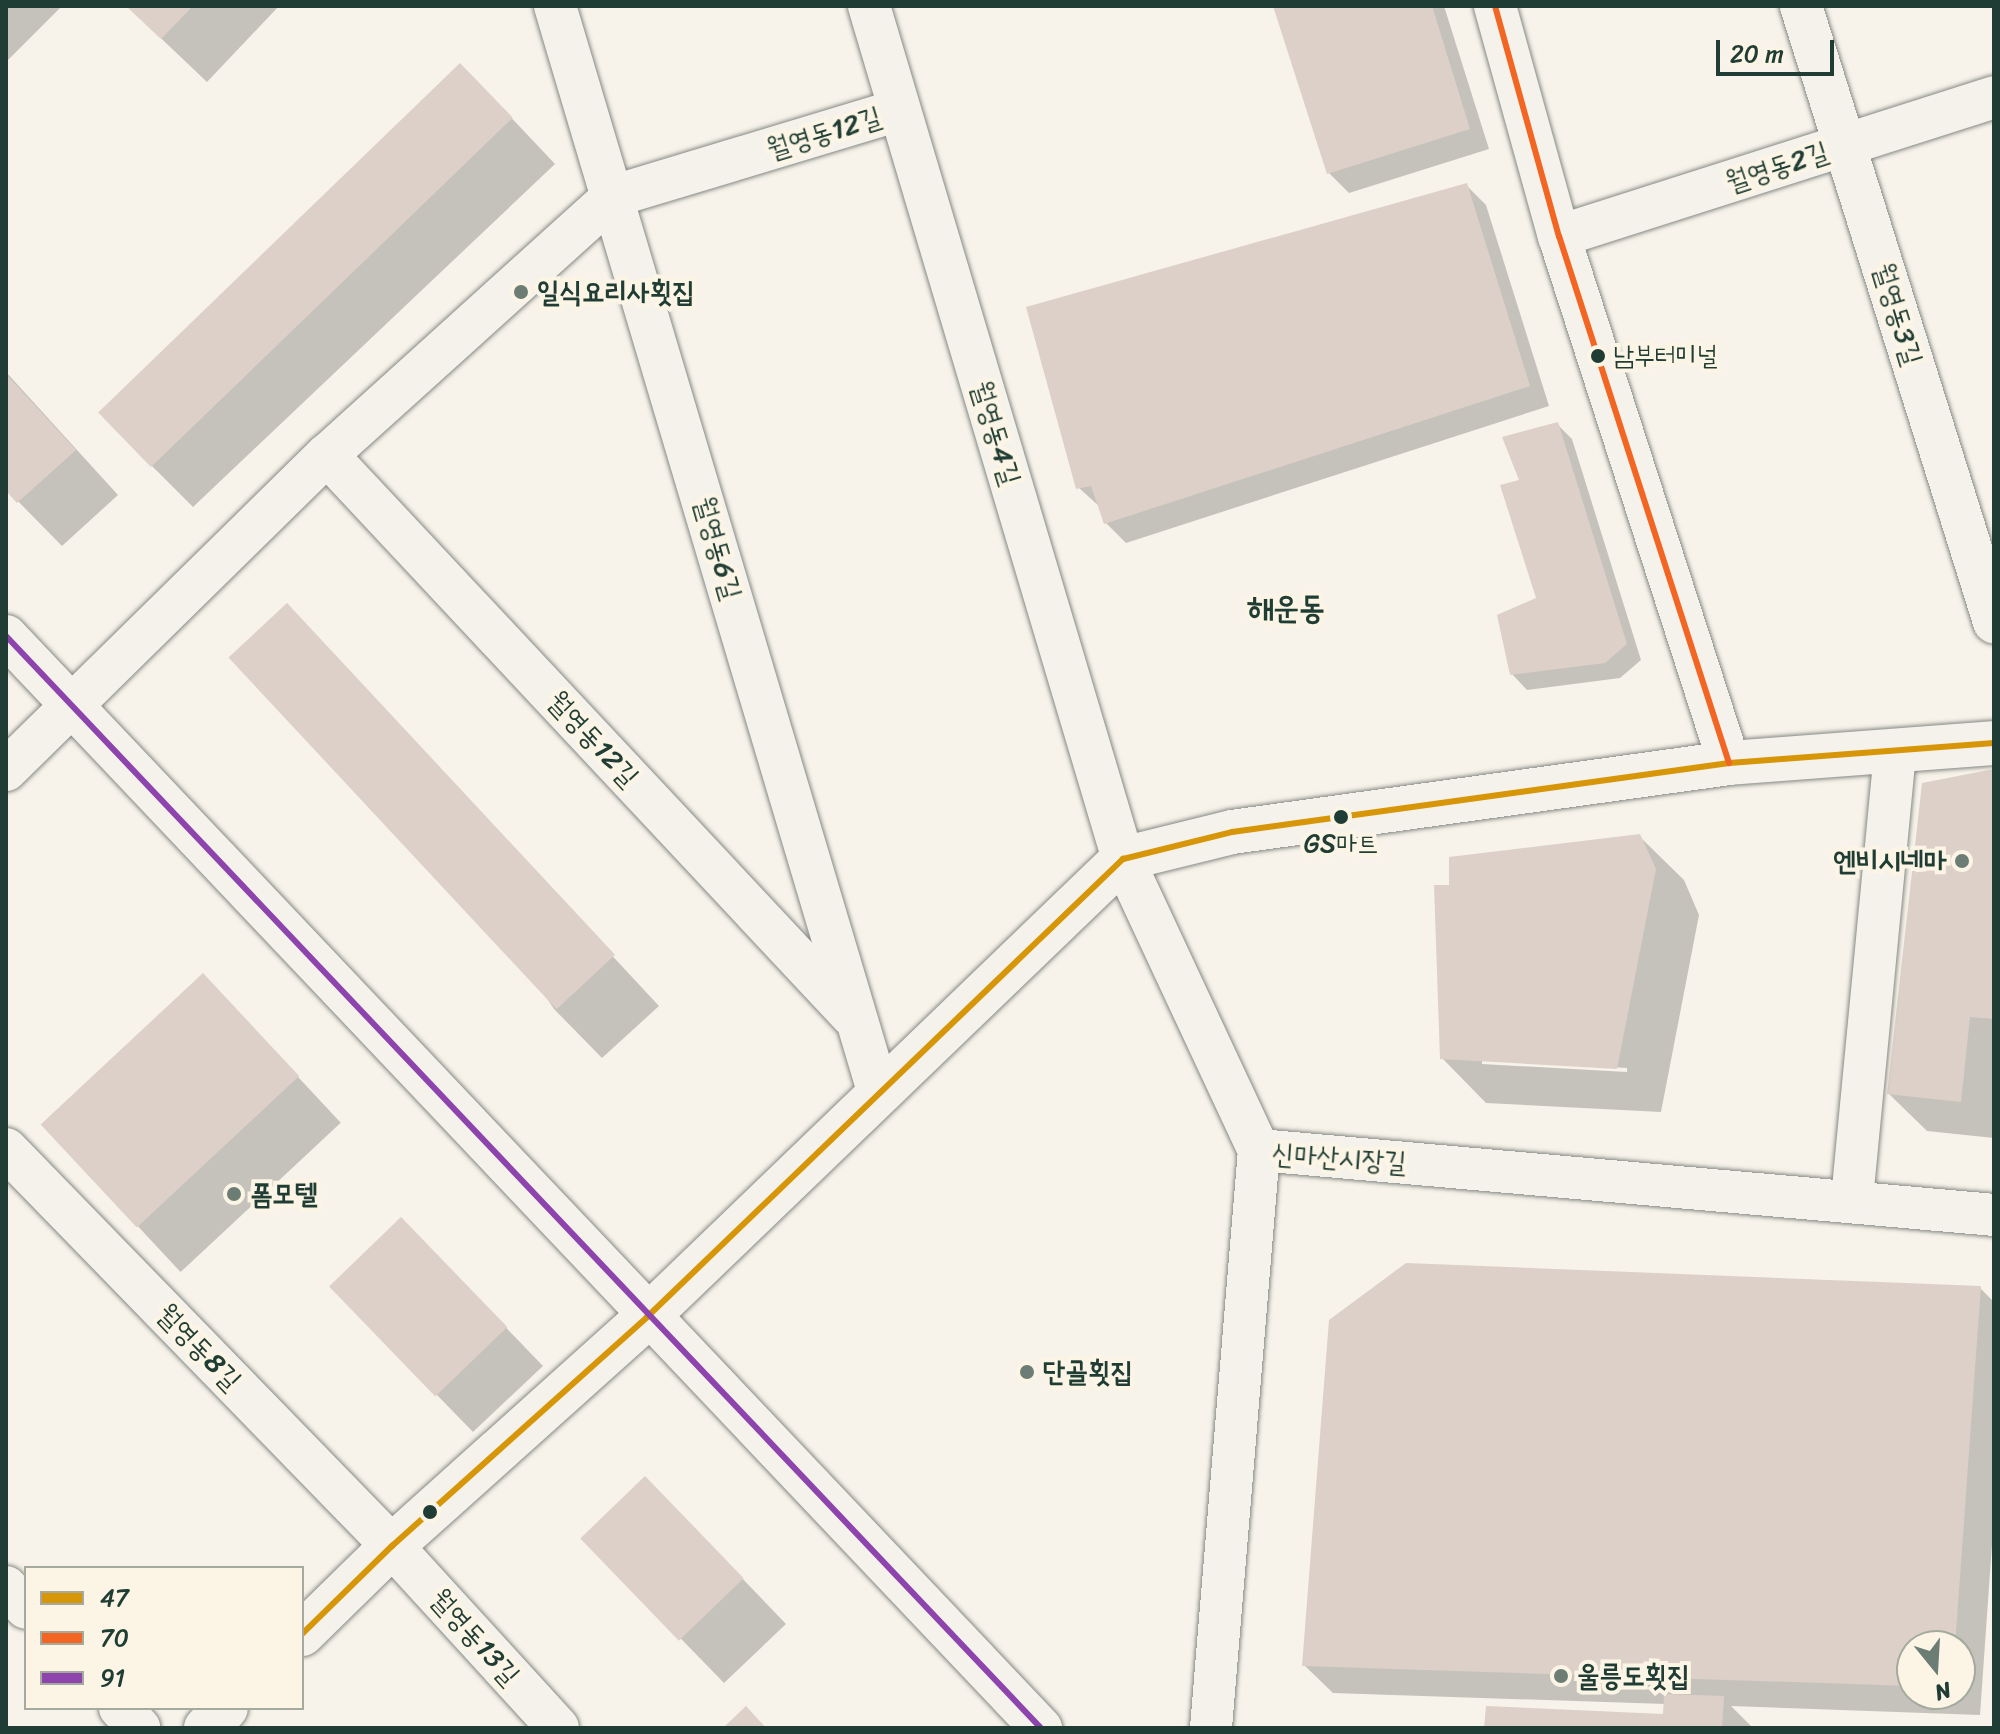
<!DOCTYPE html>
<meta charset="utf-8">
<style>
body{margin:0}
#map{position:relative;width:2000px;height:1734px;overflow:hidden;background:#f7f3ea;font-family:Sriracha,"Poor Story",sans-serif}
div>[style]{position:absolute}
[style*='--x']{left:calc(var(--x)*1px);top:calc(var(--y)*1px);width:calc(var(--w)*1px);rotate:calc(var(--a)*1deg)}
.shadow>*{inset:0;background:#0003;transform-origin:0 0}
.building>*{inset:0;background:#ddd0c8;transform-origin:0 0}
.roads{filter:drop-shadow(0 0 2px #868984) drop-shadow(0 0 2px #868984)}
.minor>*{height:42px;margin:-21px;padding:0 21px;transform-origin:21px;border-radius:21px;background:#f5f2ec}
.major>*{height:44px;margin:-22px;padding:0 22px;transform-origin:22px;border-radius:22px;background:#f5f2ec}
.bus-1>*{height:6px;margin:-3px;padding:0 3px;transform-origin:3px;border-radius:3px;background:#d79608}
.bus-2>*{height:6px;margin:-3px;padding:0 3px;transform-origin:3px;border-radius:3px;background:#f26522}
.bus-3>*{height:6px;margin:-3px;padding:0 3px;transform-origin:3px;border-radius:3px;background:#8e44ad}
.dots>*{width:22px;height:22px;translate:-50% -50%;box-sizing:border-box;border:4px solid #fcf5e5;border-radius:50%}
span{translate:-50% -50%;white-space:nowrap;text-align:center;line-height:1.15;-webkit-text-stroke:8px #fcf5e5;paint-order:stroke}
.bus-label{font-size:26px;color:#1f3d34}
.left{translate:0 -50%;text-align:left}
.street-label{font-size:28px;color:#1f3d34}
.poi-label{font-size:28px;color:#1f3d34;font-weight:700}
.right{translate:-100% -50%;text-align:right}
.quarter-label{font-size:32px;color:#1f3d34;font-weight:700}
.frame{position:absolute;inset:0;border:8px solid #1f3d34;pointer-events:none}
.legend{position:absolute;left:24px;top:1566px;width:280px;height:144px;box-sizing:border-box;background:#fcf5e5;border:2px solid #a4ab9e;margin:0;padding:10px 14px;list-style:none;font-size:24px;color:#1f3d34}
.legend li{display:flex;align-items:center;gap:16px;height:40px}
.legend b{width:40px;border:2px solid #a4ab9e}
.north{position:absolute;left:1896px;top:1630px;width:80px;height:80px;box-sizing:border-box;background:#fcf5e5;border:2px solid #a4ab9e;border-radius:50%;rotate:162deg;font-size:22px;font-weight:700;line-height:32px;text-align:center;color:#1f3d34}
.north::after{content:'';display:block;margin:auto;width:28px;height:36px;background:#6b7d74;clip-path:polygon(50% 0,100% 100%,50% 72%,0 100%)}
.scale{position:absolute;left:1716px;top:40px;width:118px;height:36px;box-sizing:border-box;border:4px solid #1f3d34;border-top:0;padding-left:10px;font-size:24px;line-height:28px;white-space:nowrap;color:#1f3d34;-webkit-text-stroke:6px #fcf5e5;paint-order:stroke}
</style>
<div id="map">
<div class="shadow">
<div style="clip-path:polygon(6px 6px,62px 6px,6px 62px)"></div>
<div style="clip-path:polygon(127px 6px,279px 6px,207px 82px)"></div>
<div style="clip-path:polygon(1275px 6px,1444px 6px,1489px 149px,1349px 193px,1329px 173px)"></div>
<div style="clip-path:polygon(504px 110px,555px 164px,193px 507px,149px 463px)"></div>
<div style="clip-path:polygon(1466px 185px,1486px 205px,1549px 406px,1126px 543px,1106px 523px,1100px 507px,1078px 487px)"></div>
<div style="clip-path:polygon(6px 372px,118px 495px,62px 546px,6px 489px)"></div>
<div style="clip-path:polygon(1557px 424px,1572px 439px,1641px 660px,1620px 678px,1527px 690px,1512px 674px,1539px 599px,1522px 482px)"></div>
<div style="clip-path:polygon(287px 606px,659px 1006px,602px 1058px,554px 1009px)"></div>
<div style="clip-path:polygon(1994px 771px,1994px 1138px,1927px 1131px,1889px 1094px)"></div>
<div style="clip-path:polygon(evenodd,1639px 836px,1684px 880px,1699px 915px,1661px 1112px,1486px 1103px,1442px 1058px,1451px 887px,1639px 836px,1482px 1060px,1627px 1068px,1627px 1072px,1482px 1064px,1482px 1060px)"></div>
<div style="left:203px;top:975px;width:202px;height:219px;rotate:47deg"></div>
<div style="clip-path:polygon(438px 1257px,543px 1366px,473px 1432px,331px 1286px)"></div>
<div style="clip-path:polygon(evenodd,1980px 1288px,1994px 1302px,1994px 1516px,1980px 1715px,1731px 1706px,1753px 1728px,1486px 1728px,1664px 1716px,1665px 1704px,1333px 1693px,1304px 1665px,1980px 1288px,1912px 1646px,1960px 1646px,1960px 1694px,1912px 1694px,1912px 1646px)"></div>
<div style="clip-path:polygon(689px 1523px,786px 1624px,724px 1683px,583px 1538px)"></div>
</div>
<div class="building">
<div style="clip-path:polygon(126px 6px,193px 6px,161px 39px)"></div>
<div style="clip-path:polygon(1273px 6px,1432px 6px,1470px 129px,1327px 174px)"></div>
<div style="left:460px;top:63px;width:76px;height:503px;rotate:46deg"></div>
<div style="clip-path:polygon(1467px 183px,1530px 386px,1104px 524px,1091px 486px,1076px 489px,1026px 307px)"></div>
<div style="clip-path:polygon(6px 374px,76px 450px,17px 503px,6px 491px)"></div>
<div style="clip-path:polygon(1558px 422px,1627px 644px,1605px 663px,1510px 675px,1497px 615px,1536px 598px,1500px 485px,1519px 480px,1502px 437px)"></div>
<div style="left:287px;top:603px;width:481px;height:80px;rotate:47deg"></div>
<div style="clip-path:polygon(1994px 769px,1994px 1019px,1970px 1017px,1961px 1102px,1887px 1094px,1922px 783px)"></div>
<div style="clip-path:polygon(1640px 834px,1656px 869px,1617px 1069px,1440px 1059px,1434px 885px,1449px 885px,1449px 857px)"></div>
<div style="left:203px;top:973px;width:141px;height:222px;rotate:47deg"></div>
<div style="left:401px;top:1217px;width:153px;height:100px;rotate:46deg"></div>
<div style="clip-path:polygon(1406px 1263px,1981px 1286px,1955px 1646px,1912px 1646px,1912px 1686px,1302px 1666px,1329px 1320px)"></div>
<div style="left:645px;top:1476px;width:142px;height:90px;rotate:46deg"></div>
<div style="clip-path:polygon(1664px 1694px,1724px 1696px,1722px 1728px,1484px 1728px,1486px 1706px,1663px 1714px)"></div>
<div style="clip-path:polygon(746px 1706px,766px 1728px,723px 1728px)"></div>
</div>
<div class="roads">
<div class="minor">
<div style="--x:555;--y:6;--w:1132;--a:73.42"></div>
<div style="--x:869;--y:6;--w:890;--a:73.42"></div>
<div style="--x:1123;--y:859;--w:321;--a:65"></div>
<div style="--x:1259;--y:1150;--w:580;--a:94.75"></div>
<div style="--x:1495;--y:6;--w:239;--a:74.5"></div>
<div style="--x:1559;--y:236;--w:554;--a:72.12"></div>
<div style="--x:1801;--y:6;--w:646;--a:72.6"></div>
<div style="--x:1559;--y:236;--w:457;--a:-17.7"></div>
<div style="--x:327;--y:455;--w:768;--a:46.9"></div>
<div style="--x:6;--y:636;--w:1505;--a:46.54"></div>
<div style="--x:6;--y:770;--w:450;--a:-44.5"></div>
<div style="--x:327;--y:455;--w:387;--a:-42.1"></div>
<div style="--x:614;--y:196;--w:298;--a:-16.8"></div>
<div style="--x:6;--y:1149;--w:554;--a:45.8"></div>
<div style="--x:392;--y:1546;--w:246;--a:47.6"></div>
<div style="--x:1259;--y:1150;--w:738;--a:5.05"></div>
<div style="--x:1852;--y:1199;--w:450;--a:-84.5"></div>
<div style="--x:6;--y:1587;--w:29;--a:46"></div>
<div style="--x:120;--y:1708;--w:28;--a:46"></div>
</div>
<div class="major">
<div style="--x:302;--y:1634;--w:126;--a:-44.4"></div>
<div style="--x:392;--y:1546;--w:343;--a:-41.9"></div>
<div style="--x:647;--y:1317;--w:661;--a:-43.9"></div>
<div style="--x:1123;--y:859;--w:112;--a:-13.9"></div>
<div style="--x:1232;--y:832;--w:502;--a:-7.9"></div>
<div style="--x:1729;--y:763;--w:266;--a:-4.3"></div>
<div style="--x:206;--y:1728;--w:28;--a:-45"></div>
</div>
</div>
<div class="bus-1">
<div style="--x:302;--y:1634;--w:126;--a:-44.4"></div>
<div style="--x:392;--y:1546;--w:343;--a:-41.9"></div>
<div style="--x:647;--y:1317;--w:661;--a:-43.9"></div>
<div style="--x:1123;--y:859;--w:112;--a:-13.9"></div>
<div style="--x:1232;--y:832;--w:502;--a:-7.9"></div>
<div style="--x:1729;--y:763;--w:266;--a:-4.3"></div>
</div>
<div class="bus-2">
<div style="--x:1495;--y:6;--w:239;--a:74.5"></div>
<div style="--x:1559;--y:236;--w:554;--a:72.12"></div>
</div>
<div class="bus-3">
<div style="--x:6;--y:636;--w:1505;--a:46.54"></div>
</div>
<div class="dots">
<div style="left:521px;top:292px;background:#6b7d74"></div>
<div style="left:1598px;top:356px;background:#1f3d34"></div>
<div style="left:1341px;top:817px;background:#1f3d34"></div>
<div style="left:1962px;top:861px;background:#6b7d74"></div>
<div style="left:234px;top:1194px;background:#6b7d74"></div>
<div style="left:1027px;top:1372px;background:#6b7d74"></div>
<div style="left:430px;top:1512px;background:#1f3d34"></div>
<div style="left:1561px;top:1676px;background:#6b7d74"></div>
</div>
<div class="bus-label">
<span class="left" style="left:1613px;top:356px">남부터미널</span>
<span style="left:1341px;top:844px">GS마트</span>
</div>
<div class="street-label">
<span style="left:824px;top:133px;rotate:-17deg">월영동12길</span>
<span style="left:1777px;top:167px;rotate:-18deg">월영동2길</span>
<span style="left:1898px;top:314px;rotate:73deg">월영동3길</span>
<span style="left:996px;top:433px;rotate:73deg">월영동4길</span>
<span style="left:718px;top:548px;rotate:74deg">월영동6길</span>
<span style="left:593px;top:739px;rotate:47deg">월영동12길</span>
<span style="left:1339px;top:1158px;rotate:4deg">신마산시장길</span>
<span style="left:199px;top:1347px;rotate:46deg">월영동8길</span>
<span style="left:475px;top:1637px;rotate:48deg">월영동13길</span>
</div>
<div class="poi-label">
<span class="left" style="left:537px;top:292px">일식요리사횟집</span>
<span class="right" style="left:1946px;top:861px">엔비시네마</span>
<span class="left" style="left:250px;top:1194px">폼모텔</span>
<span class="left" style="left:1043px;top:1372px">단골횟집</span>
<span class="left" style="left:1577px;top:1676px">울릉도횟집</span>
</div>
<div class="quarter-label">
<span style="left:1286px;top:608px">해운동</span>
</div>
<div class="frame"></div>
<ul class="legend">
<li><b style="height:10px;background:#d79608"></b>47</li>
<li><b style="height:10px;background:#f26522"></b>70</li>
<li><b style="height:10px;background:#8e44ad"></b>91</li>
</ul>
<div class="north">N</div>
<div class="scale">20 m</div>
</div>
